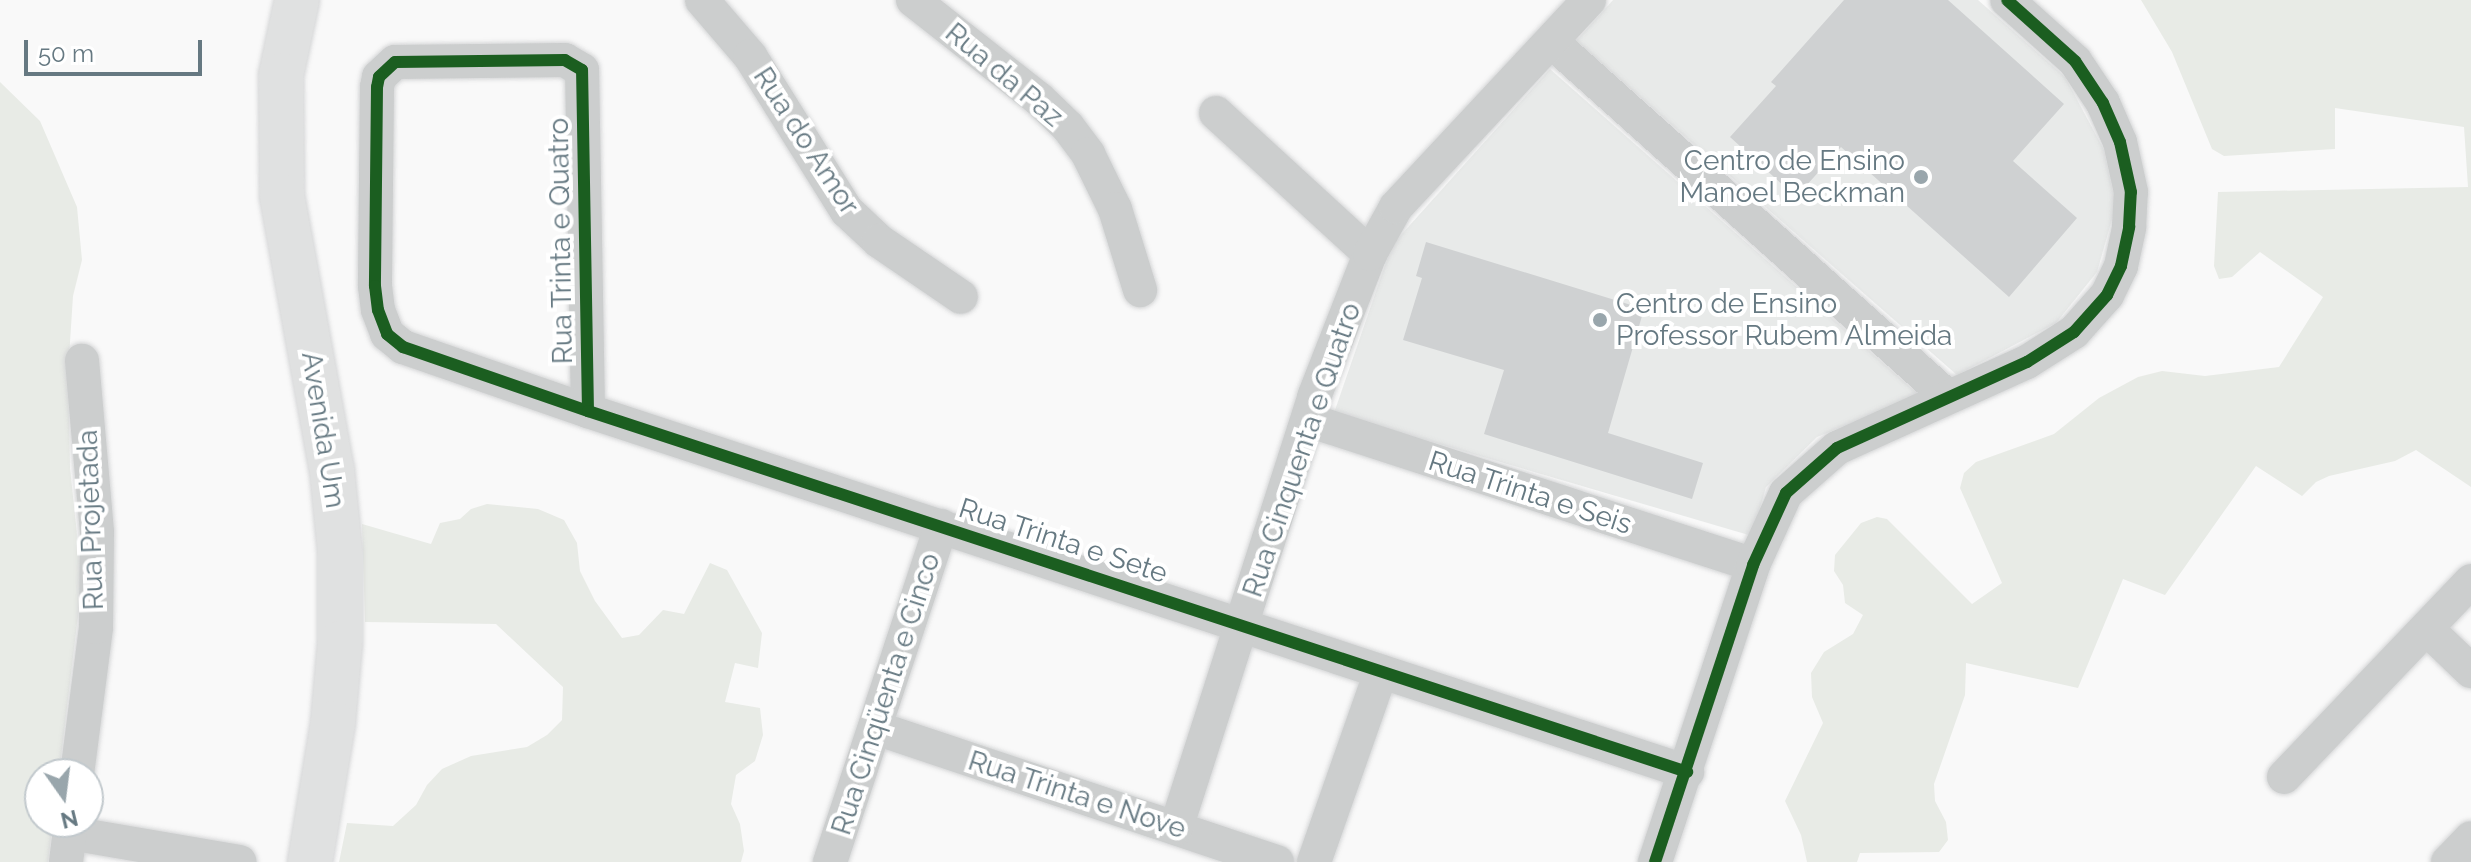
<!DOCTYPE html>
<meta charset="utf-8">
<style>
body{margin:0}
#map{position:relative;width:2471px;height:862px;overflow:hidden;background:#f9f9f9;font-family:Raleway,sans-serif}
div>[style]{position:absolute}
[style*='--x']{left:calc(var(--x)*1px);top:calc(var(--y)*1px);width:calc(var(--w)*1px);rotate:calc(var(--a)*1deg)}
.built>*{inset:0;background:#e8eae9}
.green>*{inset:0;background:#e8ebe6}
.building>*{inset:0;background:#cfd1d2}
.roads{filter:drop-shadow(0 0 2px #d5d6d7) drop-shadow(0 0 2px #d5d6d7)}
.minor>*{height:34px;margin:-17px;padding:0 17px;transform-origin:17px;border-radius:17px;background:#cccece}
.major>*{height:44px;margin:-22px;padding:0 22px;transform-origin:22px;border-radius:22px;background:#e0e1e1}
.cycleway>*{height:12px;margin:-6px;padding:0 6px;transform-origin:6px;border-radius:6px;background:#1b5e20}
.dots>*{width:22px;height:22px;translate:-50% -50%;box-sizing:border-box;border:4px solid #fff;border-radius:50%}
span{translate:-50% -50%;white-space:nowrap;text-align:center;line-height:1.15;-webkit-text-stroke:8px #fff;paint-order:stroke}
.street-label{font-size:28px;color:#667982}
.poi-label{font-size:28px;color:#667982}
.right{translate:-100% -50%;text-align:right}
.left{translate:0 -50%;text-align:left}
.north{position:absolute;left:24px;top:758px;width:80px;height:80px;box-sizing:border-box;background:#fff;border:2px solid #c2c9cd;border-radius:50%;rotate:166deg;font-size:22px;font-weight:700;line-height:32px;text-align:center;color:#667982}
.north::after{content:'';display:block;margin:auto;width:28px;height:36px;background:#99a6ac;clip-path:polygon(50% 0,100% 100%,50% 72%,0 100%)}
.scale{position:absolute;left:24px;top:40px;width:178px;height:36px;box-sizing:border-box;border:4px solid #667982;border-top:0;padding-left:10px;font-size:24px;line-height:28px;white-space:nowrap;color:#667982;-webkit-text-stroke:6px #fff;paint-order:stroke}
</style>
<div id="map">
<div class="built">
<div style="clip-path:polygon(1613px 0,1978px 0,2065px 77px,2104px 150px,2116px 205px,2097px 272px,2056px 323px,1957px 375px,1576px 41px)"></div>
<div style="clip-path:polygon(1550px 69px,1919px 395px,1817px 437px,1766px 487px,1752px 536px,1334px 413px,1392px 245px)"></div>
</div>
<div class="green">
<div style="clip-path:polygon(2141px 0,2471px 0,2471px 487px,2416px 450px,2395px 461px,2329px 476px,2316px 482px,2302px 496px,2256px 466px,2165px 595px,2123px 579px,2078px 688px,1966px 663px,1965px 695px,1934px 784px,1935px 801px,1946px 822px,1948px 840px,1939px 852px,1860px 853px,1857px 862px,1807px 862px,1801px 835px,1785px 801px,1823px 723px,1812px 697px,1811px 673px,1824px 652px,1853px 634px,1863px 615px,1845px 603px,1843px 585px,1834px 571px,1835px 555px,1861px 523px,1877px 517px,1887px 519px,1972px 604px,2002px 583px,1960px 488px,1964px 473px,1976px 462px,2054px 434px,2099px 398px,2138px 377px,2162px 371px,2205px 376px,2279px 367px,2323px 297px,2260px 252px,2232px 277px,2219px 279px,2214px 266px,2218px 192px,2468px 187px,2464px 127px,2335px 108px,2335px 149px,2224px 156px,2212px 149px,2172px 52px)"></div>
<div style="clip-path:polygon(0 82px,40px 121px,77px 207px,82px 260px,73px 296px,68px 373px,70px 468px,82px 582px,59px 774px,40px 774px,40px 822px,53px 822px,48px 862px,0 862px)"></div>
<div style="clip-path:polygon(487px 504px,538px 509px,564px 520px,577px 543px,580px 571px,595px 601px,622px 638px,639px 635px,663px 610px,684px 614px,710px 563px,727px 570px,762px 633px,758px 668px,735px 663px,725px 702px,760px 708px,763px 735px,755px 761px,736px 775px,731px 804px,740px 824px,744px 851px,741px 862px,339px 862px,347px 823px,393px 826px,416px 805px,427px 785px,442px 769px,471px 756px,527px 747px,547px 735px,562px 720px,563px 687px,496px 624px,365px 622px,362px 524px,431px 544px,440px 523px,460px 519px,471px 509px)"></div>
</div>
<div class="building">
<div style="clip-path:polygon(1844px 0,1948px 0,2064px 104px,2013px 161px,2077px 218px,2009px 297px,1841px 147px,1796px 197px,1730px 137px,1776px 86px,1771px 82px)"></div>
<div style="clip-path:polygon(1426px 242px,1644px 309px,1608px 433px,1703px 463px,1692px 499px,1484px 434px,1504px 370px,1403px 340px,1422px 278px,1416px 276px)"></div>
</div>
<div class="roads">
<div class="minor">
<div style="--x:702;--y:0;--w:74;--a:49.4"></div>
<div style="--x:750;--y:56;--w:183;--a:58"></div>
<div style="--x:847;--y:211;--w:44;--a:43.2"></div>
<div style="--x:879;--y:241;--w:99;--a:34.3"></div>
<div style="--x:913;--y:0;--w:160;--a:38.2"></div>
<div style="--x:1039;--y:99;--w:40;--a:44"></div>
<div style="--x:1068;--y:127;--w:34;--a:53"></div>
<div style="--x:1088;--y:154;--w:61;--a:63.9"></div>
<div style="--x:1115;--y:209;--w:85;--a:72.8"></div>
<div style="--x:1552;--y:42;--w:530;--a:41.87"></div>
<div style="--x:1216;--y:113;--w:209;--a:42.5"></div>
<div style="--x:588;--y:411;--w:341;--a:-91"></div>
<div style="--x:582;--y:70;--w:20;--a:-150"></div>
<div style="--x:565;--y:60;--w:170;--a:179.3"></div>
<div style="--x:395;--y:62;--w:22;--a:137"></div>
<div style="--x:379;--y:77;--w:10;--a:101"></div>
<div style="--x:377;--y:87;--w:199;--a:90.6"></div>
<div style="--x:375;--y:286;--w:24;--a:83"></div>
<div style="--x:378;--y:310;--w:26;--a:69"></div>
<div style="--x:387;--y:334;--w:21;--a:39"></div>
<div style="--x:403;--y:347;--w:196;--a:19.1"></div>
<div style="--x:588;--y:411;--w:1157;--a:18.18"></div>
<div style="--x:1308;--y:420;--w:468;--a:18"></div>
<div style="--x:2427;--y:629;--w:61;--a:43.7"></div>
<div style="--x:876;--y:728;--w:423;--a:18.5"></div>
<div style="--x:77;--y:774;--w:148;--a:-82.6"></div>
<div style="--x:96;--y:627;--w:95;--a:-89.4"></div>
<div style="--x:97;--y:532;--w:172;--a:-95"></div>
<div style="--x:2284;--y:777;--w:271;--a:-46.3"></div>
<div style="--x:1176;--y:828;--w:453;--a:-72.2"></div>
<div style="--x:1314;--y:397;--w:154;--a:-68.6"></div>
<div style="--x:1370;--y:254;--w:54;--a:-61"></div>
<div style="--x:1396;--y:207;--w:283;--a:-47"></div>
<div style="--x:70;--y:833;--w:172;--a:9.7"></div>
<div style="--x:66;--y:862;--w:40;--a:-82.9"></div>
<div style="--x:830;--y:862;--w:354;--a:-71.7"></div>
<div style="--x:1314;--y:862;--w:201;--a:-70.6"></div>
<div style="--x:1655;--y:862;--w:313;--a:-71.7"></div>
<div style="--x:1753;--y:565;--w:79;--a:-65.4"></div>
<div style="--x:1786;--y:493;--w:68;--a:-41.4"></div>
<div style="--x:1837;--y:448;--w:209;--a:-24.4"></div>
<div style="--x:2027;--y:362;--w:56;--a:-32.6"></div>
<div style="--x:2074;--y:332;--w:50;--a:-48.3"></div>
<div style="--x:2107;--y:295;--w:32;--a:-64"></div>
<div style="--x:2121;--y:266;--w:40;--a:-78"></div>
<div style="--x:2129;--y:227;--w:35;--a:-87"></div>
<div style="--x:2131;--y:192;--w:51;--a:-102.4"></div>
<div style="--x:2120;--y:142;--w:43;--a:-113.6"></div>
<div style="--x:2103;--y:103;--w:50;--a:-123.7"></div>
<div style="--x:2075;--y:61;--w:91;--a:-138.1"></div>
<div style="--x:2448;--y:862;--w:33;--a:-46"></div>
</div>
<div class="major">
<div style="--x:297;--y:0;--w:77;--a:102"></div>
<div style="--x:281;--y:75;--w:121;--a:89.5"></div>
<div style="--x:282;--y:196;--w:279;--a:79.7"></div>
<div style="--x:332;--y:470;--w:82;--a:84.4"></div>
<div style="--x:340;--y:552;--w:91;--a:90"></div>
<div style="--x:340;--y:643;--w:80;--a:95"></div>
<div style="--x:333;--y:723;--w:141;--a:99.4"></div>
</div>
</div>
<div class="cycleway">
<div style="--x:588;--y:411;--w:341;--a:-91"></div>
<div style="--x:582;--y:70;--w:20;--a:-150"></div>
<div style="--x:565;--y:60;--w:170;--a:179.3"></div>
<div style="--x:395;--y:62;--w:22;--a:137"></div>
<div style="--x:379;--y:77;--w:10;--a:101"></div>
<div style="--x:377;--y:87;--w:199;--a:90.6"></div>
<div style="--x:375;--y:286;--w:24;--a:83"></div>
<div style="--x:378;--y:310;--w:26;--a:69"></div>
<div style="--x:387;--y:334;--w:21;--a:39"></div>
<div style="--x:403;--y:347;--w:196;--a:19.1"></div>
<div style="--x:588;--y:411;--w:1157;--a:18.18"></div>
<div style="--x:1655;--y:862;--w:313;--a:-71.7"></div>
<div style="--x:1753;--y:565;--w:79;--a:-65.4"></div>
<div style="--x:1786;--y:493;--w:68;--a:-41.4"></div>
<div style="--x:1837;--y:448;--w:209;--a:-24.4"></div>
<div style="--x:2027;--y:362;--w:56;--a:-32.6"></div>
<div style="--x:2074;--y:332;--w:50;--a:-48.3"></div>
<div style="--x:2107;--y:295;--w:32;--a:-64"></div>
<div style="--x:2121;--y:266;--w:40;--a:-78"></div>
<div style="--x:2129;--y:227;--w:35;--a:-87"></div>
<div style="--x:2131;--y:192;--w:51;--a:-102.4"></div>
<div style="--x:2120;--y:142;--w:43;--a:-113.6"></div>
<div style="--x:2103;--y:103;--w:50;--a:-123.7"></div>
<div style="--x:2075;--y:61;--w:91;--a:-138.1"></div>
</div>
<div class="dots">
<div style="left:1921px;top:177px;background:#99a6ac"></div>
<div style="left:1600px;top:320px;background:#99a6ac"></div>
</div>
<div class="street-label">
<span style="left:1004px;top:75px;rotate:40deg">Rua da Paz</span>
<span style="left:806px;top:141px;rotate:57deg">Rua do Amor</span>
<span style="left:561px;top:241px;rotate:-91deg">Rua Trinta e Quatro</span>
<span style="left:323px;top:430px;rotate:81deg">Avenida Um</span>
<span style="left:1302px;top:450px;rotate:-71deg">Rua Cinquenta e Quatro</span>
<span style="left:1530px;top:493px;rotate:18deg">Rua Trinta e Seis</span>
<span style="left:91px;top:520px;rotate:-92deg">Rua Projetada</span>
<span style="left:1063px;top:541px;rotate:18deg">Rua Trinta e Sete</span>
<span style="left:886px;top:694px;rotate:-72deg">Rua Cinqüenta e Cinco</span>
<span style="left:1077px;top:795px;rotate:18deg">Rua Trinta e Nove</span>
</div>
<div class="poi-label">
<span class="right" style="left:1905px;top:177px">Centro de Ensino<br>Manoel Beckman</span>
<span class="left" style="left:1616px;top:320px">Centro de Ensino<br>Professor Rubem Almeida</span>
</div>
<div class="north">N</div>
<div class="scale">50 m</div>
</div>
